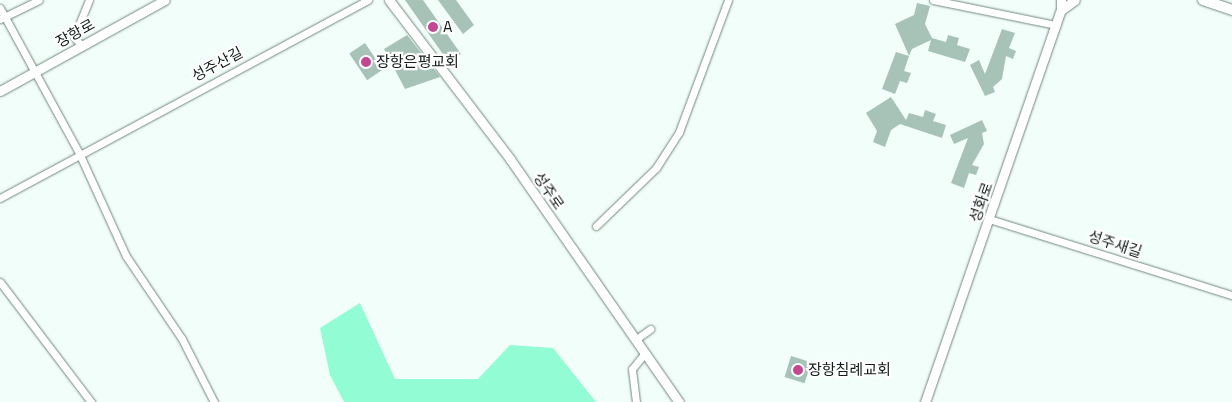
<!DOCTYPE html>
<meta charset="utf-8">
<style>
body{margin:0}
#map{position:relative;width:1232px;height:402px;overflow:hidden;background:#f2fef9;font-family:"Space Grotesk","Noto Sans KR",sans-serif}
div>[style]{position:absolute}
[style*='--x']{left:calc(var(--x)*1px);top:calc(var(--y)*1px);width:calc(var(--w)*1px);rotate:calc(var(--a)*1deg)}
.green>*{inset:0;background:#92fcd5}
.building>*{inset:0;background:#a7c2b7;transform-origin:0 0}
.roads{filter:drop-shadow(0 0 1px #6f897e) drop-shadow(0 0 1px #6f897e)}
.minor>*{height:7px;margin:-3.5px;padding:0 3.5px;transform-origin:3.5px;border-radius:3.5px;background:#fff}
.tertiary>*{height:9px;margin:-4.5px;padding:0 4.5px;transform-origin:4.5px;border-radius:4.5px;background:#fff}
.secondary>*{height:10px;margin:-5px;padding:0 5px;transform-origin:5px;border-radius:5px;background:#fff}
.dots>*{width:14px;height:14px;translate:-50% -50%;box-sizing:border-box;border:2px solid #fff;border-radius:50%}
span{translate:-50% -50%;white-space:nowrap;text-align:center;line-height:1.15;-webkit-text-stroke:4.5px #fff;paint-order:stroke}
.poi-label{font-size:15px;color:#141e1a}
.left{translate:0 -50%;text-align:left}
.street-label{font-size:15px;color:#141e1a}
</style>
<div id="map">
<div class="green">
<div style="clip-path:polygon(360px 303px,395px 379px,478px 379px,510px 345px,553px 348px,596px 402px,344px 402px,330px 375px,320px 328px)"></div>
</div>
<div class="building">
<div style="clip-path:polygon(405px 0,423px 0,461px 54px,449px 63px)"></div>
<div style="clip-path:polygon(438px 0,456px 0,474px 25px,463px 34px)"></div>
<div style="clip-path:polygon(917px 3px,930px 6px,925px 24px,932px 38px,946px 42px,948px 35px,959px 38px,957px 45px,970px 49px,965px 62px,928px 51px,931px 40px,912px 49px,909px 56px,895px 24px,914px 15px)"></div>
<div style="clip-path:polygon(1002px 29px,1015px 33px,1009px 48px,1016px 51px,1013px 59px,1006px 56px,1002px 79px,993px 87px,995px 92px,985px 96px,970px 65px,979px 60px,985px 74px)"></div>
<div style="clip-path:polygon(407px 35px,440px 77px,405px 89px,384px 49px)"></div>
<div style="left:365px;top:43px;width:32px;height:19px;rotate:56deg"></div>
<div style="clip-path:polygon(896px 52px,909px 56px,904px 71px,911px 73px,907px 83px,900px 81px,895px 94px,882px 89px)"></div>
<div style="clip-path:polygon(891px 97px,906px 120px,909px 113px,923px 117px,925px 110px,936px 114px,933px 121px,946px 125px,942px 138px,900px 124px,891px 130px,885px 147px,873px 142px,877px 131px,866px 113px)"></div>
<div style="clip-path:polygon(982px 120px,987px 131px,982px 133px,984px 144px,972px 165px,979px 167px,976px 175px,969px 173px,964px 188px,951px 183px,968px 138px,954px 144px,950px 135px)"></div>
<div style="left:791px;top:356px;width:21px;height:22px;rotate:17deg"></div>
</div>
<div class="roads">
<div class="minor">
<div style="--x:933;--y:0;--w:126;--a:11.5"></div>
<div style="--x:0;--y:8;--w:165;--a:61.4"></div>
<div style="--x:79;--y:153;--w:113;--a:65.5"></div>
<div style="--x:126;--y:256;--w:100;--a:56"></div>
<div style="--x:182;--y:339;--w:71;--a:63.1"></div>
<div style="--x:0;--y:19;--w:43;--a:-26"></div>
<div style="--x:81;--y:45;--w:11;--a:-131"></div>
<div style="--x:74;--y:37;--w:40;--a:-68"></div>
<div style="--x:0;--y:198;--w:418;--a:-28.3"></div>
<div style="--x:989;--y:219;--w:255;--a:17.4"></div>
<div style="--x:596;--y:226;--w:83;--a:-44"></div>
<div style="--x:656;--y:168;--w:43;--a:-57.4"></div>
<div style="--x:679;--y:132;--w:141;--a:-69.6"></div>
<div style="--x:0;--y:282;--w:151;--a:52.8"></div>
<div style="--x:635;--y:340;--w:19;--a:-36"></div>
<div style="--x:636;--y:402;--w:33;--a:-97"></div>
<div style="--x:632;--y:369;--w:21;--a:-51"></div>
</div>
<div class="tertiary">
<div style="--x:389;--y:0;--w:200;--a:52.7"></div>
<div style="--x:510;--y:159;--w:296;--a:55.2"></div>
<div style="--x:1061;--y:0;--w:10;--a:90"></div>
<div style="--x:1061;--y:10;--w:17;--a:-36"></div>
<div style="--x:0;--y:91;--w:188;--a:-28.9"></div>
<div style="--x:925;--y:402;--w:415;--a:-70.9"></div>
</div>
<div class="secondary">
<div style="--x:1203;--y:0;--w:31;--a:19"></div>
</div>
</div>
<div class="dots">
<div style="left:433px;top:27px;background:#c64691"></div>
<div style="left:366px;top:62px;background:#c64691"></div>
<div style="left:798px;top:370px;background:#c64691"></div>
</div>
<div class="poi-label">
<span class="left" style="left:443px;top:27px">A</span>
<span class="left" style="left:376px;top:62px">장항은평교회</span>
<span class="left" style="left:808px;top:370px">장항침례교회</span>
</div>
<div class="street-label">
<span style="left:75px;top:33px;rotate:-29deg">장항로</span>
<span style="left:217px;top:64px;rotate:-28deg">성주산길</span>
<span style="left:549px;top:191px;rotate:55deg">성주로</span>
<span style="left:981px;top:202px;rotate:-71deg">성화로</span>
<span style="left:1115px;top:244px;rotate:18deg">성주새길</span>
</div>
</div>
